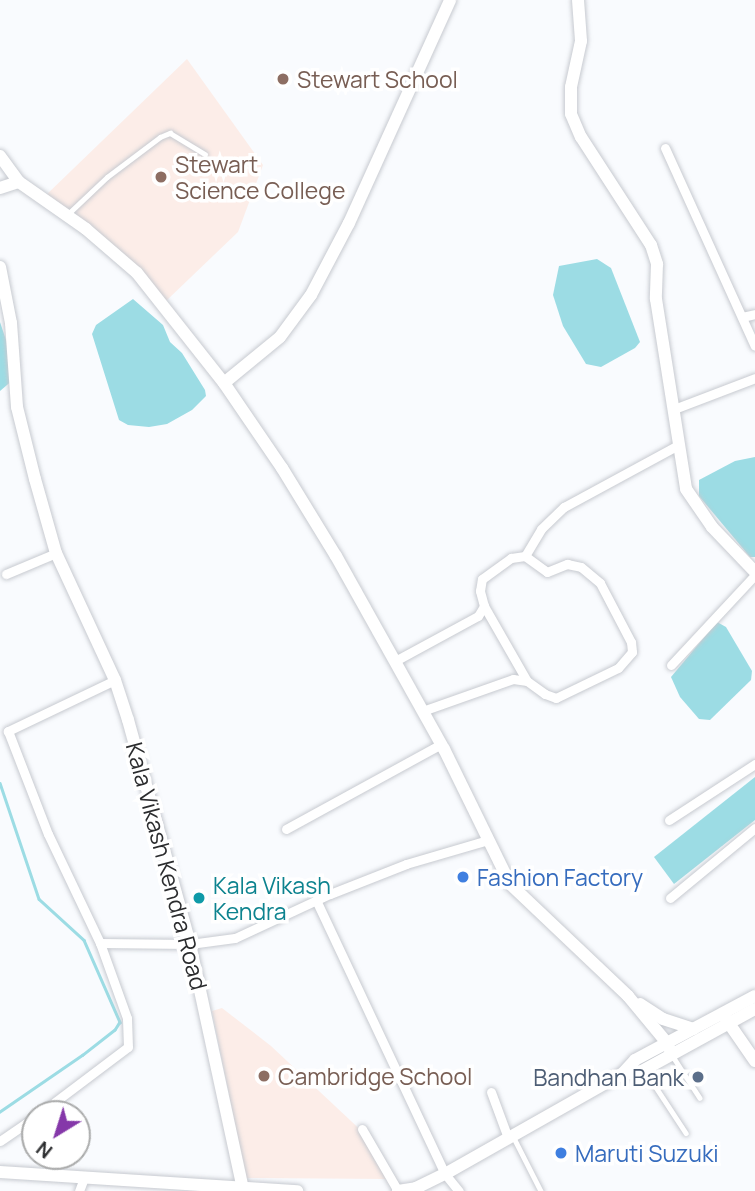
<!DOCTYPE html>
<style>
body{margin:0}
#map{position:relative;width:755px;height:1191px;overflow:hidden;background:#f9fbfe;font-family:Manrope,sans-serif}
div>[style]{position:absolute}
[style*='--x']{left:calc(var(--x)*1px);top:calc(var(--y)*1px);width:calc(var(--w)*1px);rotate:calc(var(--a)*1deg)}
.education>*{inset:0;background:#fcede8}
.water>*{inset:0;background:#9cdce4}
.stream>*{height:2.5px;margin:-1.25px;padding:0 1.25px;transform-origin:1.25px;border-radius:1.25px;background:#9cdce4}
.roads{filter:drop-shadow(0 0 2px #c7cad0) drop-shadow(0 0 2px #c7cad0)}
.lane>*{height:4.5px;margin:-2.25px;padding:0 2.25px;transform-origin:2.25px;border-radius:2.25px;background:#fff}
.street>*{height:9px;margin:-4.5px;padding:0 4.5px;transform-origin:4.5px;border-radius:4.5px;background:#fff}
.secondary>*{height:12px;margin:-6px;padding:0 6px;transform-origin:6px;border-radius:6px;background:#fff}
.dots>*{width:19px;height:19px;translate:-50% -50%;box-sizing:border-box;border:4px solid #fff;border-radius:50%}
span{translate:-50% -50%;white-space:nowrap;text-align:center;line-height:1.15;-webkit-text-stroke:7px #fff;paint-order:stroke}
.education-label{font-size:23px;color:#785e54}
.left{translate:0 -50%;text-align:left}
.street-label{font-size:23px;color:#2b2c2e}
.shop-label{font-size:23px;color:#366cbe}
.culture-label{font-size:23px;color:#0d838f}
.service-label{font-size:23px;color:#4e5e75}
.right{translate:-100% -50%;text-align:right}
.north{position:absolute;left:21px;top:1100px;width:70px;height:70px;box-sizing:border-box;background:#fff;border:2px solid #aaabab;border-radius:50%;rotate:218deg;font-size:19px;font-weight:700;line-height:28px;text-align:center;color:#2b2c2e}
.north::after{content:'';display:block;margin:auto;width:24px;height:32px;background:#8538a9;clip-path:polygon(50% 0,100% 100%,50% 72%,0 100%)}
</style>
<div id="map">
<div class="education">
<div style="clip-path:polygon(187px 59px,263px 165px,238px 232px,166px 301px,44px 197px)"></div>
<div style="clip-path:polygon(222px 1008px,271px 1046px,367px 1136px,389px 1179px,246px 1178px,212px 1011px)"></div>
</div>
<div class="water">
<div style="clip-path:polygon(597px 259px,611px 268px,640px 342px,635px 348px,601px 367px,586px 364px,563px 326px,553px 295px,559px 266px)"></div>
<div style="clip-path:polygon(133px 299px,163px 325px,170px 342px,182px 353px,205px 390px,206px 396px,192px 410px,167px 424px,149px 427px,128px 425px,119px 420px,92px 334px,96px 325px)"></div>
<div style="clip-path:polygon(0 322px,15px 367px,14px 379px,0 391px)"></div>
<div style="clip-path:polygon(755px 457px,755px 557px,750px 557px,699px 496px,699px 480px,735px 461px)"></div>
<div style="clip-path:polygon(717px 622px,726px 627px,752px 671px,751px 680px,710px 720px,699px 719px,680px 697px,671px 677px)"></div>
<div style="clip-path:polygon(755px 777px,755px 820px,674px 884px,654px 857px)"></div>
</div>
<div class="stream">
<div style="--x:0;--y:783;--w:122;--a:71.4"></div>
<div style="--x:39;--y:899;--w:61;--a:42.3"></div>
<div style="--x:84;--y:940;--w:90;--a:66.3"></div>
<div style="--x:120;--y:1022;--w:9;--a:122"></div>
<div style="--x:115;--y:1030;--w:41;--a:142"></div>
<div style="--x:83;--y:1055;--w:101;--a:145.5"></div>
</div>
<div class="roads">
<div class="lane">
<div style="--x:67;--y:215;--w:55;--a:-43.5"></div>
<div style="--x:107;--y:177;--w:66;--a:-37"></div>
<div style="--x:160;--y:137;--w:11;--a:-22"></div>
<div style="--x:170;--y:133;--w:41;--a:31"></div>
<div style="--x:672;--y:1055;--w:51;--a:56.9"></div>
<div style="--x:646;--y:1072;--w:73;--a:56.7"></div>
<div style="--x:513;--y:1136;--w:62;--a:63"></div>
</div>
<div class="street">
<div style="--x:665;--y:148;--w:217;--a:65.6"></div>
<div style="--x:742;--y:317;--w:13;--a:-13"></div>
<div style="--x:674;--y:409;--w:87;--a:-20.9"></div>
<div style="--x:525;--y:556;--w:31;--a:-59"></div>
<div style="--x:541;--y:529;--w:32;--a:-44"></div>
<div style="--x:564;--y:507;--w:130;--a:-28.5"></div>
<div style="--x:6;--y:574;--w:54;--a:-22.8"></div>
<div style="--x:484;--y:606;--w:86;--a:60.2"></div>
<div style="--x:395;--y:661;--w:94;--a:-28.5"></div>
<div style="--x:478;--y:616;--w:12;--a:-59"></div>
<div style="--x:484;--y:606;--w:16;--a:-105"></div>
<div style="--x:480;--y:591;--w:12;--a:-81"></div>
<div style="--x:482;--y:579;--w:36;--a:-36"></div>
<div style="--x:511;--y:558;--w:14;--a:-8"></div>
<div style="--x:525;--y:556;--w:27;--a:36"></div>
<div style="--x:547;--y:572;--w:22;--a:-22"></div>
<div style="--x:567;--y:564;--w:14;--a:12"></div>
<div style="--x:581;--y:567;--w:25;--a:40"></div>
<div style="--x:600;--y:583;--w:67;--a:62.3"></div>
<div style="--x:631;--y:642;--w:10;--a:84"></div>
<div style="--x:632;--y:652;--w:21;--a:131"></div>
<div style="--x:618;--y:668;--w:69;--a:154.2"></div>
<div style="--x:556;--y:698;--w:12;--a:-160"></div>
<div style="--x:545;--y:694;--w:22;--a:-144"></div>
<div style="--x:527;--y:681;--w:14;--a:-172"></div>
<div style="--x:513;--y:679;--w:96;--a:160.6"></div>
<div style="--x:671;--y:665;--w:123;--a:-47"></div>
<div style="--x:115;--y:680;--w:119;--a:154.5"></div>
<div style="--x:8;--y:731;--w:110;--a:68.8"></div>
<div style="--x:48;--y:834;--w:121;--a:64.5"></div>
<div style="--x:100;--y:943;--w:90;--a:0.6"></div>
<div style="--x:190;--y:944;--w:45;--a:-7.6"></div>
<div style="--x:235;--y:938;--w:105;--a:-24.9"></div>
<div style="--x:330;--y:894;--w:82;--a:-21.5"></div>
<div style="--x:406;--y:864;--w:85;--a:-16.3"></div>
<div style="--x:669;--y:820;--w:103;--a:-33.1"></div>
<div style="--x:286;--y:829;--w:177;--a:-28.7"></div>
<div style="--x:670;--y:898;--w:110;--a:-39.5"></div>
<div style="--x:316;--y:900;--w:303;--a:64.8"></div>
<div style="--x:445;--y:1174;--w:22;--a:51"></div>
<div style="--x:491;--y:1092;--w:49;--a:69.7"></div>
<div style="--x:39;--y:1114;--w:111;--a:-37"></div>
<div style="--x:128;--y:1047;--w:29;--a:-92"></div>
<div style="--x:127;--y:1018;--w:80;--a:-109.8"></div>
<div style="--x:362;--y:1129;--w:72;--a:59.9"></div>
<div style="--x:0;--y:1141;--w:42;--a:-34.4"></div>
<div style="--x:79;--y:1191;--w:14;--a:-69"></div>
</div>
<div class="secondary">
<div style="--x:578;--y:0;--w:41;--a:85.8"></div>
<div style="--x:581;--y:41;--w:47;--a:102.3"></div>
<div style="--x:571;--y:87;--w:27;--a:90"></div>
<div style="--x:571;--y:114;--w:25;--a:67"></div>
<div style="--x:581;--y:137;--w:129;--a:57.1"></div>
<div style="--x:651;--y:245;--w:20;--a:72"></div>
<div style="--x:657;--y:264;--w:35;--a:92"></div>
<div style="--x:656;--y:299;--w:192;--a:81"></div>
<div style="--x:686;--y:489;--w:46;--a:55.6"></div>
<div style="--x:712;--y:527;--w:62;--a:46.3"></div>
<div style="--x:0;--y:156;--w:32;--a:54"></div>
<div style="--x:19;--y:182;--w:82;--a:35"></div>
<div style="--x:86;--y:229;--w:67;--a:40.8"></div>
<div style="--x:137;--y:273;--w:140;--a:51.7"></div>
<div style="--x:224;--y:383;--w:103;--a:55.7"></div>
<div style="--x:282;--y:468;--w:103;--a:58.5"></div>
<div style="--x:336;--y:556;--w:221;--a:60.8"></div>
<div style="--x:444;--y:749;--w:150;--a:63.9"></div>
<div style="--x:510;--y:884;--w:163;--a:43.5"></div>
<div style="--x:628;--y:996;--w:61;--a:50.3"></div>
<div style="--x:667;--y:1043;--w:13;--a:67"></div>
<div style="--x:0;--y:188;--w:20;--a:-18"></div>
<div style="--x:0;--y:267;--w:57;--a:78.9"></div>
<div style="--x:11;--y:323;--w:84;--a:85.9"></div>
<div style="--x:17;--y:407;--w:74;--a:76"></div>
<div style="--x:35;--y:479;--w:77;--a:74.2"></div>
<div style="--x:56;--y:553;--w:140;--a:65.1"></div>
<div style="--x:115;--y:680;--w:42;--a:72"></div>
<div style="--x:128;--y:720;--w:232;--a:74.5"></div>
<div style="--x:190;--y:944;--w:251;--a:77.8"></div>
<div style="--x:224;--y:383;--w:72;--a:-39.4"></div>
<div style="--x:280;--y:337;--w:52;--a:-53.6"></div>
<div style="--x:311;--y:295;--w:81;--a:-62.2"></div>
<div style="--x:349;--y:223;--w:245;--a:-65.6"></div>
<div style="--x:640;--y:1004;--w:27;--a:33"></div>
<div style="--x:663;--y:1019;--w:32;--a:18"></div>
<div style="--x:726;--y:1019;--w:51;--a:55.4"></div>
<div style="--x:622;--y:1074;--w:18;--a:-6"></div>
<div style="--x:640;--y:1072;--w:131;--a:-28.7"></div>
<div style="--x:0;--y:1172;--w:298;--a:3.7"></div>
<div style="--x:398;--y:1191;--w:18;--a:-9"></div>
<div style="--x:416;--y:1188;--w:32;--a:-26"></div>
<div style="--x:445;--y:1174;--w:203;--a:-29.5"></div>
<div style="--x:622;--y:1074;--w:19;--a:-47"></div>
<div style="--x:635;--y:1060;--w:136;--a:-28.1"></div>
</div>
</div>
<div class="dots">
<div style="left:283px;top:79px;background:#8d6e63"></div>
<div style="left:161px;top:177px;background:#8d6e63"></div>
<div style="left:463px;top:877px;background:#3f7fe0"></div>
<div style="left:199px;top:898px;background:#0f9aa8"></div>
<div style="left:264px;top:1076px;background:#8d6e63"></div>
<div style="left:698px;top:1077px;background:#5c6f8a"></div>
<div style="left:561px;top:1153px;background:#3f7fe0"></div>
</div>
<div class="education-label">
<span class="left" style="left:297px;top:79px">Stewart School</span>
<span class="left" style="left:175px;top:177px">Stewart<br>Science College</span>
<span class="left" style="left:278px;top:1076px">Cambridge School</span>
</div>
<div class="street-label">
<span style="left:167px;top:866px;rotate:75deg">Kala Vikash Kendra Road</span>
</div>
<div class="shop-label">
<span class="left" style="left:477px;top:877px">Fashion Factory</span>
<span class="left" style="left:575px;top:1153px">Maruti Suzuki</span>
</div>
<div class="culture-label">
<span class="left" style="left:213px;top:898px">Kala Vikash<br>Kendra</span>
</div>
<div class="service-label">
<span class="right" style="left:684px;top:1077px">Bandhan Bank</span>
</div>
<div class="north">N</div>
</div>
